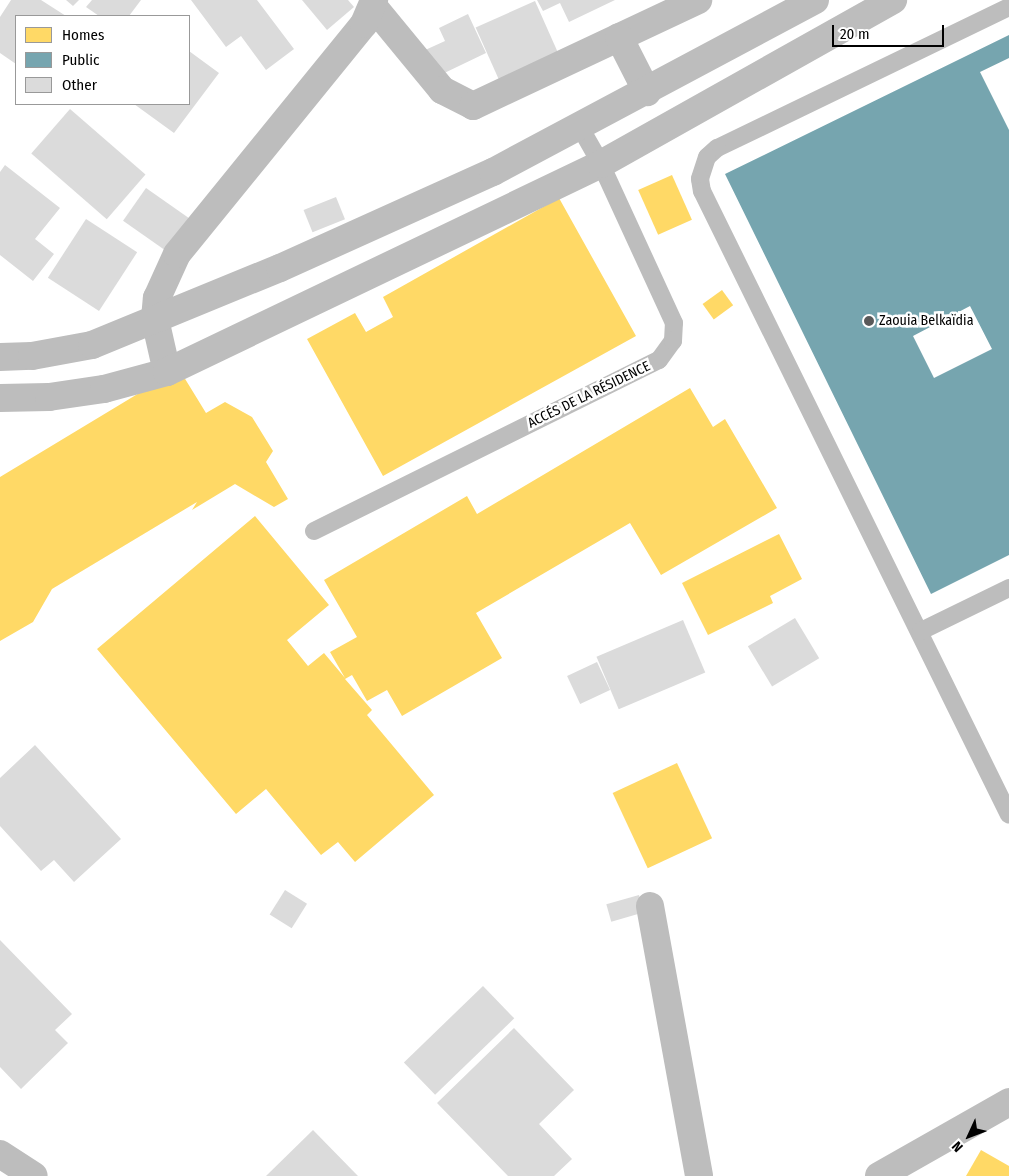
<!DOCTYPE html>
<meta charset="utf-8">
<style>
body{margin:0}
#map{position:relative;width:1009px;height:1176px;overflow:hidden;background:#fff;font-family:"Fira Sans Condensed",sans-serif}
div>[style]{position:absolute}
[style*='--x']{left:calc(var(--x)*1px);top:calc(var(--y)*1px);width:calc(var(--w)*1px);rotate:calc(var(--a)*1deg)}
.homes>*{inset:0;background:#ffd966;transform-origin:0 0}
.public>*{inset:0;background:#76a5af}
.building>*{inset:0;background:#dbdbdb;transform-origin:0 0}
.service>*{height:18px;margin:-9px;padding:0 9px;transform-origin:9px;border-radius:9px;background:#bdbdbd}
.minor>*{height:28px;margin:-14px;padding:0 14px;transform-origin:14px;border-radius:14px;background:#bdbdbd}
.tertiary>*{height:28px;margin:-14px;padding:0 14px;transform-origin:14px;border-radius:14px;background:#bdbdbd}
.dots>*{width:14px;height:14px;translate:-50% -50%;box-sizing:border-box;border:2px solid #fff;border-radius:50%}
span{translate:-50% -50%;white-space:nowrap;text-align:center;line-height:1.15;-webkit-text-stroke:5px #fff;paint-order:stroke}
.poi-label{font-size:14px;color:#000}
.left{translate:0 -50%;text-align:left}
.street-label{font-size:14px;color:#000}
.legend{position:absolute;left:15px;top:15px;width:175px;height:90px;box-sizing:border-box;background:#fff;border:1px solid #999;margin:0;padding:6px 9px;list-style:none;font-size:15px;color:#000}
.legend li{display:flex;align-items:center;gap:10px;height:25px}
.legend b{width:25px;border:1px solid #999}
.north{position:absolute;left:944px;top:1111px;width:50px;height:50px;-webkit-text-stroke:4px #fff;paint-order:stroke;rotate:227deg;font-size:14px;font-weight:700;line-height:20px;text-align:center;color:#000}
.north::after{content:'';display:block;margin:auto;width:18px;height:22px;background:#000;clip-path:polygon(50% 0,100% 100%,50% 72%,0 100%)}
.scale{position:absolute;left:832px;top:25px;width:112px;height:22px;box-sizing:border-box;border:2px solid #000;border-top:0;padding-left:6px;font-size:15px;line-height:18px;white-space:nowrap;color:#000;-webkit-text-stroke:4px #fff;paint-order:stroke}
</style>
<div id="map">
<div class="homes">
<div style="left:672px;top:175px;width:49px;height:37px;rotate:66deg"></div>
<div style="clip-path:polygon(559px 198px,636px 336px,383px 476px,307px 339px,355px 313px,366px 332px,393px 317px,383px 297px)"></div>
<div style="left:722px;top:290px;width:19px;height:24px;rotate:54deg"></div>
<div style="clip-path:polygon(179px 369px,206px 413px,225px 402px,252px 417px,273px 451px,266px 462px,288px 499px,274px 507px,235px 484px,192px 510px,197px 502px,52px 589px,33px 622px,0 641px,0 477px)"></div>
<div style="clip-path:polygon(690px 388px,713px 427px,725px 419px,777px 508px,661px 575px,630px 523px,476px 613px,502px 658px,402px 716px,387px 690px,367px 701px,352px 675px,345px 679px,372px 710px,367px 715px,434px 795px,355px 862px,338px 842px,321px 855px,266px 789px,236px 814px,97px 649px,255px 516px,329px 605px,287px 640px,308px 666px,324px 653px,345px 678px,330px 652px,357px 637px,324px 580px,467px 496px,477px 514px)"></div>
<div style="clip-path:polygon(779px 534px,802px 579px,770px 596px,773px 603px,708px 635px,682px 583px)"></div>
<div style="left:677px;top:763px;width:83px;height:71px;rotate:65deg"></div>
<div style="clip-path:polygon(981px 1150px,1009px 1166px,1009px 1176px,966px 1176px)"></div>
</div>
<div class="public">
<div style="clip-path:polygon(evenodd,1009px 35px,1009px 58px,980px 72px,1009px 130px,1009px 555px,931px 594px,725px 174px,1009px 35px,970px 306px,992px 349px,934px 378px,913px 336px,970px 306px)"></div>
</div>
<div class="building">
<div style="clip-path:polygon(11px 0,41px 0,66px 16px,16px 16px,16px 64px,0 53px,0 17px)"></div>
<div style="clip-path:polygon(66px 0,79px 0,73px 6px)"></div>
<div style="clip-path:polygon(92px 0,141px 0,129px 16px,99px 16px,86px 7px)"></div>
<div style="clip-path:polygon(191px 0,257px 0,294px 49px,266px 70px,241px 36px,226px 47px)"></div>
<div style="clip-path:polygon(302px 0,348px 0,354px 7px,327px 30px)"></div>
<div style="clip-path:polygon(537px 0,615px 0,569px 22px,560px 3px,543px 11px)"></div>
<div style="left:535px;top:1px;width:59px;height:65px;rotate:66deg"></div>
<div style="clip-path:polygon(468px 14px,486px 53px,436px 77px,423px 51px,445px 41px,439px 28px)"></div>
<div style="clip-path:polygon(189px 51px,219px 73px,174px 133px,134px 104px,189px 104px)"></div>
<div style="left:70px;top:109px;width:100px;height:59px;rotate:41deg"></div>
<div style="clip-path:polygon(5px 165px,60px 208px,35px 239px,54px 254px,33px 281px,0 255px,0 172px)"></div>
<div style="left:146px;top:188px;width:57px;height:40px;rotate:35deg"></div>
<div style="left:336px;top:197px;width:24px;height:35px;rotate:68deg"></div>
<div style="left:86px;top:219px;width:61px;height:70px;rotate:33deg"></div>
<div style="left:795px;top:618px;width:47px;height:55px;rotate:59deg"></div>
<div style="left:683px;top:620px;width:57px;height:94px;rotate:67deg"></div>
<div style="left:597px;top:662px;width:31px;height:33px;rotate:65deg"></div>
<div style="clip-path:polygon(35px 745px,121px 839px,74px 882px,54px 860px,41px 871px,0 826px,0 778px)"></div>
<div style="left:285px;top:890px;width:26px;height:29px;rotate:32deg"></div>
<div style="left:639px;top:895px;width:18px;height:34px;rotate:74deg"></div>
<div style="clip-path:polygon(0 940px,72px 1014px,55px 1030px,68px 1043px,21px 1089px,0 1067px)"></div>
<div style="left:483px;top:986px;width:45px;height:110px;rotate:46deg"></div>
<div style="clip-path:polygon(514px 1028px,574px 1090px,539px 1124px,572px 1159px,554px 1176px,508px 1176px,437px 1103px)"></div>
<div style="clip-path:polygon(313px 1130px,358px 1176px,266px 1176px)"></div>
</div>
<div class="service">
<div style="--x:1009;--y:7;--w:324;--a:154.2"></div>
<div style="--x:717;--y:148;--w:13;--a:138"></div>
<div style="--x:707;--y:157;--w:23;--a:108"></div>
<div style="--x:700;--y:179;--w:12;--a:81"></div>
<div style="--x:702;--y:191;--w:695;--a:63.8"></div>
<div style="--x:314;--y:531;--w:385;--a:-26.4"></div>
<div style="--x:659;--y:360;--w:24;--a:-54"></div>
<div style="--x:673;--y:341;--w:18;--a:-87"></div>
<div style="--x:674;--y:323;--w:175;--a:-114.7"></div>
<div style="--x:601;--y:164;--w:43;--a:-119.6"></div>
<div style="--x:921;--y:631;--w:98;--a:-26"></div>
</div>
<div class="minor">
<div style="--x:373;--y:6;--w:109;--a:50.6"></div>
<div style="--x:442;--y:90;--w:35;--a:27"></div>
<div style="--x:473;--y:106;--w:249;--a:-25.2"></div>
<div style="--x:619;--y:37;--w:62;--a:63"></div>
<div style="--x:167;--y:372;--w:54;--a:-102.8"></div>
<div style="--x:155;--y:319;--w:21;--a:-85"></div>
<div style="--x:157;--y:298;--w:48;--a:-65.6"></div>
<div style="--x:177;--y:254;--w:296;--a:-50.9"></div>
<div style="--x:364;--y:24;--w:26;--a:-67"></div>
<div style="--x:650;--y:906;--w:274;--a:79.7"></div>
<div style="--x:0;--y:1154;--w:40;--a:32.9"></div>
<div style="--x:879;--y:1176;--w:150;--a:-29.6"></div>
</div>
<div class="tertiary">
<div style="--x:0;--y:357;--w:32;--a:-2"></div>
<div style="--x:32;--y:356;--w:61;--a:-10.4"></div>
<div style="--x:92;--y:345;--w:203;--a:-22.3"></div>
<div style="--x:280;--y:268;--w:234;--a:-24.3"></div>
<div style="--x:493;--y:172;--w:365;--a:-28.1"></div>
<div style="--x:0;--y:398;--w:49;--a:-1.2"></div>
<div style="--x:49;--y:397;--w:56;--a:-8.3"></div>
<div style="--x:104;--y:389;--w:65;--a:-15.1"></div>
<div style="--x:167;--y:372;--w:481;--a:-25.6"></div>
<div style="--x:601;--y:164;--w:335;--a:-29.3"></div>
</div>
<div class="dots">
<div style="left:869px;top:321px;background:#595959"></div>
</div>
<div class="poi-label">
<span class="left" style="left:879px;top:321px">Zaouia Belkaïdia</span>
</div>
<div class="street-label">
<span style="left:589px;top:395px;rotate:-26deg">ACCÉS DE LA RÉSIDENCE</span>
</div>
<ul class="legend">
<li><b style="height:14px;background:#ffd966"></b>Homes</li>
<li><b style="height:14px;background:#76a5af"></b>Public</li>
<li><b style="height:14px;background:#dbdbdb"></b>Other</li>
</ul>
<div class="north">N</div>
<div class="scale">20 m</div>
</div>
